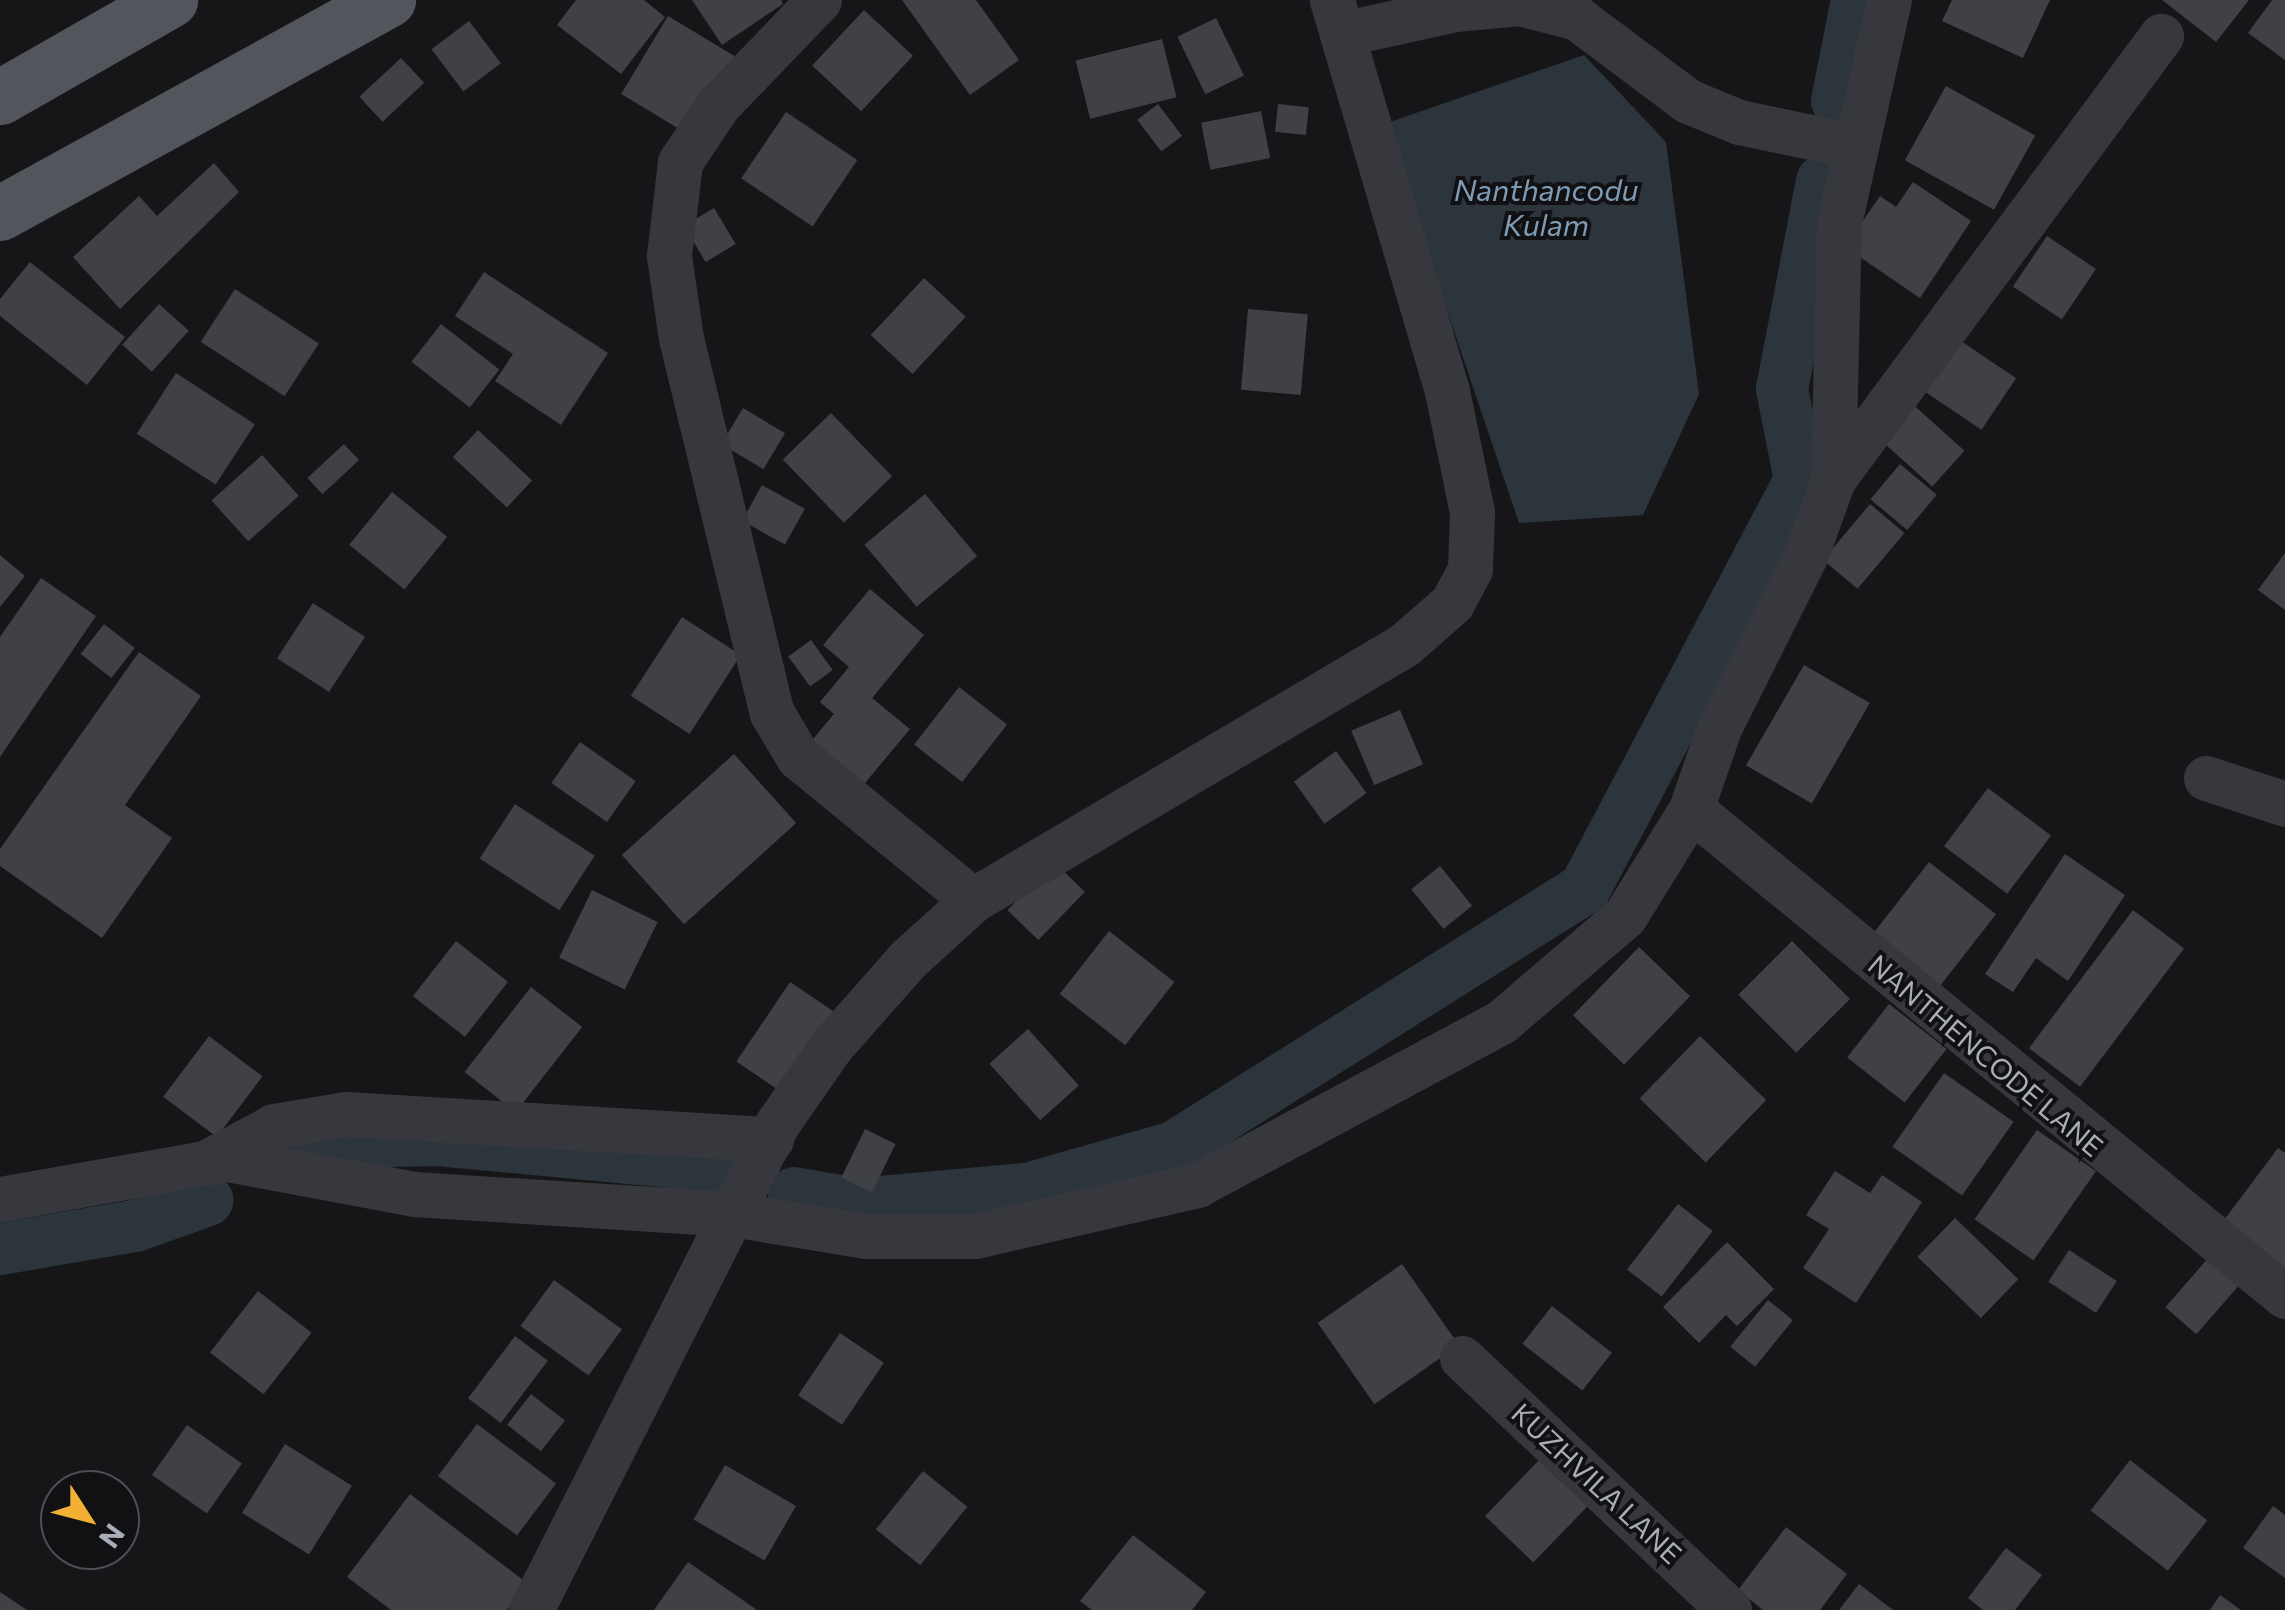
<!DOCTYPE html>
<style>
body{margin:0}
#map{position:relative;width:2285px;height:1610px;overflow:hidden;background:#161618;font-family:Commissioner,sans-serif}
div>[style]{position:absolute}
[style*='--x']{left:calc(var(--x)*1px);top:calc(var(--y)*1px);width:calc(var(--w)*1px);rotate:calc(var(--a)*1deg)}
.water>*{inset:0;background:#2c353c}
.canal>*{height:52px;margin:-26px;padding:0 26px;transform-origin:26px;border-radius:26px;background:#2c353c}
.building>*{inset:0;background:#404145;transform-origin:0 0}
.minor>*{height:45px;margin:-22.5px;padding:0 22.5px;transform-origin:22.5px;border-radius:22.5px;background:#37383d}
.primary>*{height:55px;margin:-27.5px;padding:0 27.5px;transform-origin:27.5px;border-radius:27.5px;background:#53555c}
span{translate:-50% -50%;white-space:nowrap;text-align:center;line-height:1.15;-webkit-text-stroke:8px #111113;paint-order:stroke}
.street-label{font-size:28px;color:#a8adb8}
.water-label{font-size:30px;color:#7f9bb3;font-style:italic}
.north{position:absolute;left:40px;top:1470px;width:100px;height:100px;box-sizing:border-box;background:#111113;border:2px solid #4d4f55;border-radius:50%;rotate:126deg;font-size:28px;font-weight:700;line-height:40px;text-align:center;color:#a8adb8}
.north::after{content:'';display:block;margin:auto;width:35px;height:45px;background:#f2b134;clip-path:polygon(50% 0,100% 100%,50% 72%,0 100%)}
</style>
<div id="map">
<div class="water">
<div style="clip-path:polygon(1584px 55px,1666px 142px,1699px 394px,1643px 515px,1519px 523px,1384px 124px)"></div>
</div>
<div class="canal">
<div style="--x:1837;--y:101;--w:103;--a:-78.8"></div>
<div style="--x:293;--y:1143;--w:145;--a:-1.2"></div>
<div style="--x:438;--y:1140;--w:275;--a:5.4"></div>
<div style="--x:794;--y:1193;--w:65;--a:9.8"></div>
<div style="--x:858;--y:1204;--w:170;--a:-5.1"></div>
<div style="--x:1027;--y:1189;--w:153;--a:-15.9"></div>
<div style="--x:1174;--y:1147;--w:486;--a:-32.2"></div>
<div style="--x:1585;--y:888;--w:461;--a:-62.2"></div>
<div style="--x:1800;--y:480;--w:93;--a:-101.2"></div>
<div style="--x:1782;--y:389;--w:212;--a:-79.1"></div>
<div style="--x:0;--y:1249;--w:137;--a:-9.7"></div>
<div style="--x:135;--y:1226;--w:77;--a:-19.6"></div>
</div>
<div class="building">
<div style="clip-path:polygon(576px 0,644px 0,665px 17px,621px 74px,557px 25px)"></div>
<div style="clip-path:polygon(692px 0,781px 0,783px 4px,722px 45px)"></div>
<div style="clip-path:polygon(902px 0,976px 0,1019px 60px,970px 95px)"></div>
<div style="clip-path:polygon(1952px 0,2050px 0,2023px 58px,1942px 21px)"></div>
<div style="clip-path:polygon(2162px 0,2249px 0,2216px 42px)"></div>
<div style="clip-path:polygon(2272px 0,2285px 0,2285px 60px,2248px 33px)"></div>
<div style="left:864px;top:10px;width:67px;height:76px;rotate:43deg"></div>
<div style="left:668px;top:16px;width:78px;height:91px;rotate:31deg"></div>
<div style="left:1216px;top:18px;width:64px;height:43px;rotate:64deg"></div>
<div style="left:469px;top:21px;width:53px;height:47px;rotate:53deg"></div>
<div style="left:1162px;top:39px;width:60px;height:89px;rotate:76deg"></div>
<div style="left:401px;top:58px;width:34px;height:57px;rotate:47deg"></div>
<div style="left:1946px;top:86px;width:102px;height:85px;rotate:29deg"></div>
<div style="left:1158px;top:104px;width:40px;height:26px;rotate:53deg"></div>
<div style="left:1278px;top:104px;width:31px;height:28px;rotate:6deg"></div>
<div style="left:1261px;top:111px;width:48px;height:61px;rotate:79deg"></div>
<div style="left:786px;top:112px;width:86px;height:80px;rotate:34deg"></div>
<div style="clip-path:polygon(214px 163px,239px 192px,120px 309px,73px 257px,139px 196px,157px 216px)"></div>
<div style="clip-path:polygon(1913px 182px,1971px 221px,1920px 298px,1845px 247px,1880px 196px,1896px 207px)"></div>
<div style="left:714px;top:208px;width:42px;height:35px;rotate:59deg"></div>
<div style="left:2047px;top:236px;width:59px;height:61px;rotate:34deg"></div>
<div style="clip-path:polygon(30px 262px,125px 337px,87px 385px,0 316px,0 299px)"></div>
<div style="clip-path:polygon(484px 272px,608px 353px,561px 425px,495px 381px,513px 354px,455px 316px)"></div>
<div style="left:924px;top:278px;width:57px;height:78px;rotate:43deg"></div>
<div style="left:235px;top:289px;width:100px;height:63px;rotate:33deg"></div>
<div style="left:159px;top:304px;width:40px;height:55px;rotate:42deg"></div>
<div style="left:1248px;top:309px;width:60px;height:81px;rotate:5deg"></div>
<div style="left:441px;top:324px;width:74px;height:48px;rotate:38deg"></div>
<div style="left:1949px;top:333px;width:81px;height:62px;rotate:34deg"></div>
<div style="left:176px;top:373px;width:94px;height:72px;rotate:33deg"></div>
<div style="left:1908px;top:400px;width:76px;height:48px;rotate:42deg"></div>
<div style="left:743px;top:408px;width:49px;height:42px;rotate:31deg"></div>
<div style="left:831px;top:413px;width:88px;height:67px;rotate:46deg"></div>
<div style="left:478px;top:430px;width:74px;height:37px;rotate:43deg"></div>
<div style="left:344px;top:444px;width:22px;height:50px;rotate:47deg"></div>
<div style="left:262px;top:455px;width:55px;height:68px;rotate:48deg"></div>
<div style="left:1900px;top:464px;width:48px;height:46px;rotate:40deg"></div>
<div style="left:762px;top:485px;width:49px;height:41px;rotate:29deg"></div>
<div style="left:392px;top:492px;width:71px;height:68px;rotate:39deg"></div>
<div style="left:925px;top:494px;width:81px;height:79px;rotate:50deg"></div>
<div style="left:1870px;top:504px;width:45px;height:73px;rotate:40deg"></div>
<div style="clip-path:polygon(2285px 553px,2285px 610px,2258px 590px)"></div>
<div style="clip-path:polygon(0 555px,25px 576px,0 607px)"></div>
<div style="clip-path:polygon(41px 578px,96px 616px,0 757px,0 637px)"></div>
<div style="clip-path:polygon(870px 589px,924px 635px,872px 698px,910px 729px,860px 789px,808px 745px,834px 714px,820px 702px,849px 667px,823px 645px)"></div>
<div style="left:313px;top:603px;width:62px;height:66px;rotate:33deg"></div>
<div style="left:682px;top:617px;width:70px;height:94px;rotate:33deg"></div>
<div style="left:104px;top:624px;width:39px;height:38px;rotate:38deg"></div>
<div style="left:811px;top:640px;width:37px;height:28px;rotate:54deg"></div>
<div style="clip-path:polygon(139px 652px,201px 696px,125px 805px,172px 838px,102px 938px,0 866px,0 849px)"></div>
<div style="left:1804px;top:665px;width:76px;height:116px;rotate:30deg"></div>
<div style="left:959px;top:687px;width:61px;height:73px;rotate:38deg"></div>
<div style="left:1400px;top:710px;width:59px;height:53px;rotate:67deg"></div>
<div style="left:580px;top:742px;width:68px;height:50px;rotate:35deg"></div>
<div style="left:1336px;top:751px;width:52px;height:52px;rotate:54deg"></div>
<div style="left:734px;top:754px;width:93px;height:151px;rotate:48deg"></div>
<div style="left:1988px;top:788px;width:79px;height:73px;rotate:37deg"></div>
<div style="left:515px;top:804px;width:95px;height:65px;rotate:33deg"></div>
<div style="clip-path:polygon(2065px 854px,2125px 895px,2068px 981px,2036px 958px,2013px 992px,1985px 974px)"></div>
<div style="left:1054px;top:862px;width:43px;height:67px;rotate:44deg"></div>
<div style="left:1929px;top:862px;width:85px;height:97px;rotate:38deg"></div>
<div style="left:1440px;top:866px;width:51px;height:37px;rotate:51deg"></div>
<div style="left:592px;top:890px;width:73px;height:75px;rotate:26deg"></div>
<div style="left:2133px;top:910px;width:64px;height:173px;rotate:37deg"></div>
<div style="left:1109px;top:931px;width:83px;height:80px;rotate:38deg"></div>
<div style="left:456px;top:941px;width:66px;height:70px;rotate:38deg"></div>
<div style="left:1792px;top:941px;width:82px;height:76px;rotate:45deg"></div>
<div style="left:1639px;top:947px;width:71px;height:95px;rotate:44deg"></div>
<div style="left:790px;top:982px;width:66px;height:96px;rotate:34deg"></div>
<div style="left:531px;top:987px;width:65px;height:108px;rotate:38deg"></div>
<div style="left:1889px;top:1004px;width:73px;height:68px;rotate:38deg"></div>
<div style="left:1028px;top:1029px;width:76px;height:52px;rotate:48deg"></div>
<div style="left:209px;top:1036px;width:67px;height:76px;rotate:37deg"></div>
<div style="left:1700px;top:1036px;width:92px;height:87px;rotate:44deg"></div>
<div style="left:1944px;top:1073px;width:85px;height:90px;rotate:35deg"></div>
<div style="left:865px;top:1129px;width:34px;height:54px;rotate:26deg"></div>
<div style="left:2037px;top:1130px;width:72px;height:109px;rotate:35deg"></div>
<div style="clip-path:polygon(2278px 1148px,2285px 1153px,2285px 1273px,2215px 1232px)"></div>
<div style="clip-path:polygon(1835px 1171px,1870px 1193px,1882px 1175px,1922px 1202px,1856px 1303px,1803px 1268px,1829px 1229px,1806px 1215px)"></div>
<div style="left:1678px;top:1204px;width:44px;height:83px;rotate:38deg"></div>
<div style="left:1955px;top:1218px;width:88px;height:54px;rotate:44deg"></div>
<div style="clip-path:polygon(1727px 1242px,1774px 1289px,1737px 1326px,1726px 1315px,1699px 1343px,1663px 1307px)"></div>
<div style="left:2069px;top:1250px;width:57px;height:38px;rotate:33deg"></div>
<div style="left:2210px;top:1256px;width:41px;height:68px;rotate:41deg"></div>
<div style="left:1402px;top:1264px;width:99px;height:103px;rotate:55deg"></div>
<div style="left:554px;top:1280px;width:84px;height:57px;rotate:36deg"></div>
<div style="left:258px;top:1291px;width:68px;height:78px;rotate:38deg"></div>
<div style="left:1768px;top:1300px;width:32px;height:60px;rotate:39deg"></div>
<div style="left:1552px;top:1306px;width:76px;height:48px;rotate:38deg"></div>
<div style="left:840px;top:1333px;width:53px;height:75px;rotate:34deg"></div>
<div style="left:515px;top:1336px;width:41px;height:78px;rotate:37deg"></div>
<div style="left:531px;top:1394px;width:43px;height:39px;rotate:38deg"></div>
<div style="left:477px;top:1424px;width:99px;height:65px;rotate:37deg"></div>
<div style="left:187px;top:1425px;width:67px;height:61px;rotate:35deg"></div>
<div style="left:285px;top:1444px;width:79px;height:81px;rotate:32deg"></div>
<div style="left:1542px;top:1457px;width:67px;height:82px;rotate:44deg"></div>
<div style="left:2130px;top:1460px;width:98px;height:64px;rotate:38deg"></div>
<div style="left:725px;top:1465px;width:82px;height:63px;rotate:30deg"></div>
<div style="left:923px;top:1471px;width:57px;height:75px;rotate:39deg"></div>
<div style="clip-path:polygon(410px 1494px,527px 1583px,507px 1610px,391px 1610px,347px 1577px)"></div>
<div style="clip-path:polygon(2273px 1506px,2285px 1515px,2285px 1578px,2243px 1548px)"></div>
<div style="clip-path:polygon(1786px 1527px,1847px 1574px,1820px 1610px,1763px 1610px,1738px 1590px)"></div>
<div style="clip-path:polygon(1133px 1535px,1206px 1592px,1192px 1610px,1092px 1610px,1080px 1601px)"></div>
<div style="clip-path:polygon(2006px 1548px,2042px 1575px,2015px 1610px,1983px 1610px,1968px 1598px)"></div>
<div style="clip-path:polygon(688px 1562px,757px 1610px,654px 1610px)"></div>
<div style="clip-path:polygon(1859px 1584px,1893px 1610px,1839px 1610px)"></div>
<div style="clip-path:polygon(0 1592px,27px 1610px,0 1610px)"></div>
<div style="clip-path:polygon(2220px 1595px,2241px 1610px,2210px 1610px)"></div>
</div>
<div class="minor">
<div style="--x:819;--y:0;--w:146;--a:133.9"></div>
<div style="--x:718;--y:105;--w:69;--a:123.7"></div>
<div style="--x:680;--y:162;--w:95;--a:96.7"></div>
<div style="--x:669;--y:256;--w:83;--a:81.7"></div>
<div style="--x:681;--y:338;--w:386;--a:76.4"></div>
<div style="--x:772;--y:713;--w:51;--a:59.4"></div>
<div style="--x:798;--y:757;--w:226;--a:39.3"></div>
<div style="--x:1346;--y:33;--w:112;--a:-12.4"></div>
<div style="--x:1455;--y:9;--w:65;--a:-5.3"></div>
<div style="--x:1520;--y:3;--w:59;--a:14.7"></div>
<div style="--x:1577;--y:18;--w:139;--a:36.8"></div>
<div style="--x:1688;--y:101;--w:55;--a:22.4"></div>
<div style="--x:1739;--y:122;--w:117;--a:11.8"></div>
<div style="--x:1834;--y:478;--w:550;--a:-53.51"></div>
<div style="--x:2206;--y:778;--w:83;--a:18.2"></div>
<div style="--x:1691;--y:809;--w:768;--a:39.35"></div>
<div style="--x:205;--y:1163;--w:78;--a:-28.2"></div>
<div style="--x:274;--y:1126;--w:73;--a:-9.5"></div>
<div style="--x:346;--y:1114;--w:426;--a:3.4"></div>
<div style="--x:0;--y:1199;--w:230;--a:-10"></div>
<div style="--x:227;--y:1159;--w:190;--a:10.6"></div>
<div style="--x:414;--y:1194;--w:319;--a:3.6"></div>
<div style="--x:732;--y:1214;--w:136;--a:9.3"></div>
<div style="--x:866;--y:1236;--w:109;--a:0"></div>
<div style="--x:975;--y:1236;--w:228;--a:-12.9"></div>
<div style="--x:1197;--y:1185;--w:345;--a:-28.2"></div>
<div style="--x:1501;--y:1022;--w:163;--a:-40.5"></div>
<div style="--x:1625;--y:916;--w:126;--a:-58.3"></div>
<div style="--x:1691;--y:809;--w:86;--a:-70.9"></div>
<div style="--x:1719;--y:728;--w:195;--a:-63.4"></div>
<div style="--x:1806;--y:554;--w:79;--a:-70"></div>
<div style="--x:1833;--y:480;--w:257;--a:-88.7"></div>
<div style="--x:1839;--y:223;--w:229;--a:-77.4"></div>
<div style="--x:1462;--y:1358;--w:367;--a:43.3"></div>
<div style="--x:531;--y:1610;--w:545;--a:-63.15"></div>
<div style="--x:777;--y:1124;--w:96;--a:-55.2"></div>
<div style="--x:832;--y:1045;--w:115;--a:-48.5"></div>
<div style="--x:908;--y:959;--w:88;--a:-42.2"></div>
<div style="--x:973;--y:900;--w:501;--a:-30.61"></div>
<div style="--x:1404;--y:645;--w:64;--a:-41.2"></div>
<div style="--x:1452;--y:603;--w:38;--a:-62"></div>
<div style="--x:1470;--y:569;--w:57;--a:-88"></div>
<div style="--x:1472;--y:512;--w:124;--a:-101.7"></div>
<div style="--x:1447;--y:391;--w:408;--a:-106.4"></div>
</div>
<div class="primary">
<div style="--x:0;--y:97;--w:196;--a:-29.7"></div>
<div style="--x:0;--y:213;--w:443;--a:-28.8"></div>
</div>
<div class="street-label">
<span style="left:1986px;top:1055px;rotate:40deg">NANTHENCODE LANE</span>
<span style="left:1597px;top:1483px;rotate:43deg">KUZHVILA LANE</span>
</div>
<div class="water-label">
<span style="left:1546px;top:206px">Nanthancodu<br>Kulam</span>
</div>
<div class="north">N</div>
</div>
